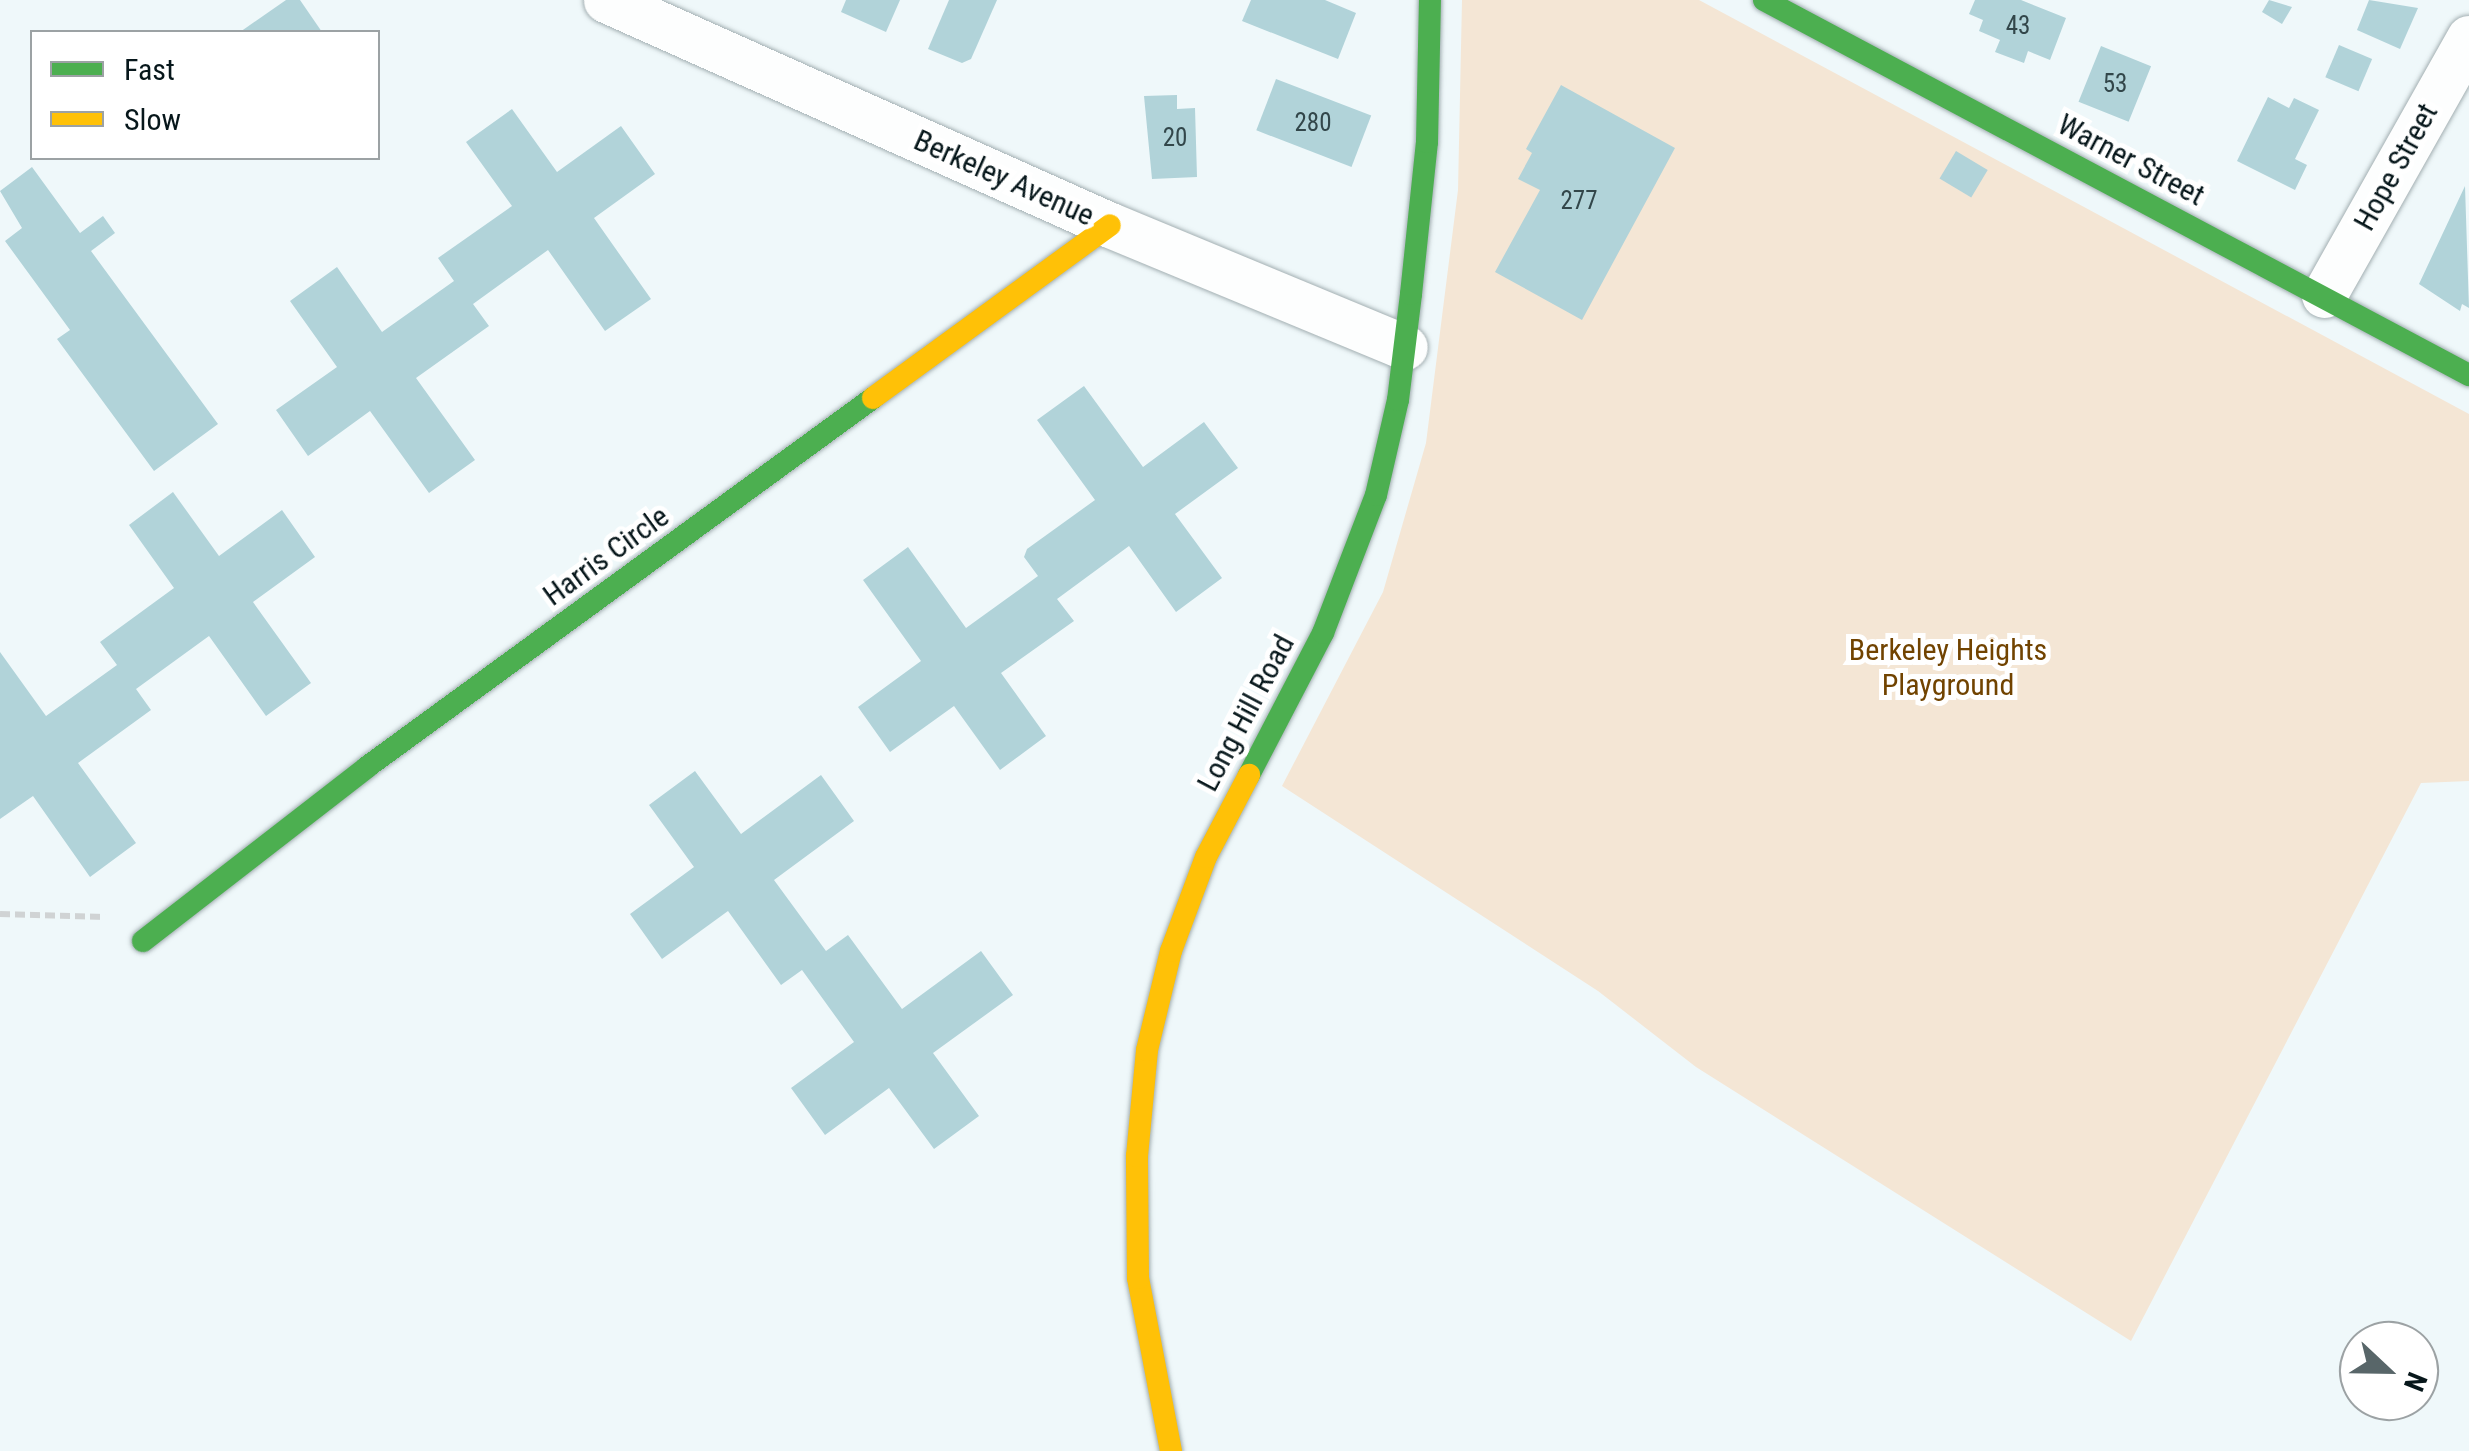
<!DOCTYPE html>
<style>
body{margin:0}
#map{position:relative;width:2469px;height:1451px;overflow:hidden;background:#eff8fa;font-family:"Roboto Condensed",sans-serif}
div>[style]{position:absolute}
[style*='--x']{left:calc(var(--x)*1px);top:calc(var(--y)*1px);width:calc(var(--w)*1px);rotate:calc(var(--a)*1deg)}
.green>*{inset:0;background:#f4e6d5}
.building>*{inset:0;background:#b1d3d9;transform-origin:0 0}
.path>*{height:6px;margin-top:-3px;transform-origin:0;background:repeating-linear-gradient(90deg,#d0d3d4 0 10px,transparent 0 15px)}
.roads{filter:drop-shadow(0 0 2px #a3afb2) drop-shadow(0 0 2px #a3afb2)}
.street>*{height:45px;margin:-22.5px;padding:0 22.5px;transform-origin:22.5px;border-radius:22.5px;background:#fdfefe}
.fast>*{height:22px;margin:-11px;padding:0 11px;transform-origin:11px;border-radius:11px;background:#4caf50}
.slow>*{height:22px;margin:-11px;padding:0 11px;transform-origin:11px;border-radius:11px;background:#ffc107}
span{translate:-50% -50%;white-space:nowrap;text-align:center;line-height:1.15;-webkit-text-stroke:10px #fff;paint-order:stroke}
.number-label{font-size:25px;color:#32464a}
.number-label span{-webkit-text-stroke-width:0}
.street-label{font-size:30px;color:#07171b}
.park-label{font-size:30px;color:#714300}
.legend{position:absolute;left:30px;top:30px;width:350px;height:130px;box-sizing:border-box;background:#fff;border:2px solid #9ca2a4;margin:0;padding:12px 18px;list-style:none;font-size:30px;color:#07171b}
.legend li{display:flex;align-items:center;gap:20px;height:50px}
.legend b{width:50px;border:2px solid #9ca2a4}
.north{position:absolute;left:2339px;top:1321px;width:100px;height:100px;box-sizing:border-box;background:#fff;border:2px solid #9ca2a4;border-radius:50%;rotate:112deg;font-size:28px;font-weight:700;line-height:40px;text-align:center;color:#07171b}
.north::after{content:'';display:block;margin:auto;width:35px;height:45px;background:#586669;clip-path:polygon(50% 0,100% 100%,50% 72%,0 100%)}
</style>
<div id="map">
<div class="green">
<div style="clip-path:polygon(1462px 0,1699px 0,2469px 414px,2469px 781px,2421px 783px,2131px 1341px,1696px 1067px,1598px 991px,1282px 786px,1383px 592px,1426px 443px,1458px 190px)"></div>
</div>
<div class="building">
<div style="clip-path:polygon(286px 0,300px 0,322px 32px,240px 32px)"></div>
<div style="clip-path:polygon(846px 0,900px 0,886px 32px,841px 12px)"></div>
<div style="clip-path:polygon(949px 0,997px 0,971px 59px,962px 63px,928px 49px)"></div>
<div style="clip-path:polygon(1251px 0,1325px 0,1356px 13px,1338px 59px,1242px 21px)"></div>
<div style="clip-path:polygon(1975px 0,2021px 0,2066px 18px,2050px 60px,2028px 51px,2024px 63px,1995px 52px,2000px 40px,1979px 31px,1983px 20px,1969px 14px)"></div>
<div style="clip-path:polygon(2269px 0,2292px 7px,2282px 24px,2262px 12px)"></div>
<div style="clip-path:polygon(2369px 0,2418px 8px,2400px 49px,2357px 30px)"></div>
<div style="left:2339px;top:45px;width:36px;height:35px;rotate:23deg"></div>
<div style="left:2101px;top:46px;width:54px;height:60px;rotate:22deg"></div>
<div style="left:1276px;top:79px;width:102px;height:55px;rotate:21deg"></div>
<div style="clip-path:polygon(1561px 85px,1675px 148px,1582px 320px,1495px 272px,1540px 190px,1518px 179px,1532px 153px,1526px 149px)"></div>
<div style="clip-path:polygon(1177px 95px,1177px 109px,1195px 108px,1197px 177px,1152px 179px,1144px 96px)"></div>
<div style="clip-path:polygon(2268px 97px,2289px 108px,2294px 98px,2319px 110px,2295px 159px,2307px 165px,2295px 190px,2237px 161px)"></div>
<div style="clip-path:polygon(512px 109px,557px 172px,621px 126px,655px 174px,594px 218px,651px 299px,605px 331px,548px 250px,473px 304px,489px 326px,416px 378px,475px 460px,429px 493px,370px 411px,308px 456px,276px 410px,337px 367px,290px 301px,337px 267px,382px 332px,454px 281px,438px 258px,512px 206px,466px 142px)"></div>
<div style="left:1956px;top:151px;width:37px;height:32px;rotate:31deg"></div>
<div style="clip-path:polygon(32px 167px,80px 233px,103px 216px,115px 233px,91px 251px,218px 424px,154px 471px,57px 339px,70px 330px,5px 241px,22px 228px,0 191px)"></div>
<div style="clip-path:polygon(2465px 186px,2469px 308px,2462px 304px,2460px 311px,2419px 284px)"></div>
<div style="clip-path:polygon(1084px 386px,1143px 467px,1204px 422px,1238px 468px,1175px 514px,1222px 578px,1176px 612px,1129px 546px,1057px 599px,1074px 621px,1001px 673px,1046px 736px,1000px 770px,954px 706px,890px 752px,858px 707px,921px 661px,863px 580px,908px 547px,966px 628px,1038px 576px,1024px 557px,1027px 549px,1095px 500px,1037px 420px)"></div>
<div style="clip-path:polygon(173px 492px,219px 556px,282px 510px,315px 557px,253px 602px,311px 683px,266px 716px,209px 636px,136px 689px,151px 710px,78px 763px,136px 843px,90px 877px,33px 796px,0 819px,0 652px,46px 716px,117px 665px,100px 642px,174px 588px,129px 525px)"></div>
<div style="clip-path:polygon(695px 771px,741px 834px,821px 775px,854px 821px,774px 880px,826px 951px,848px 935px,902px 1009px,981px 951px,1013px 995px,933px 1053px,979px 1116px,934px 1149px,889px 1088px,825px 1135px,791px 1088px,854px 1042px,802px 970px,781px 985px,728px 911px,662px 959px,630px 914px,694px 867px,649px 805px)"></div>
</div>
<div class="path">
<div style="--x:0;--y:914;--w:105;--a:1.6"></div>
</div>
<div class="roads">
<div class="street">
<div style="--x:606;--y:0;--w:552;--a:24.06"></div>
<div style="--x:1110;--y:225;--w:319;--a:22.5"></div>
<div style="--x:2324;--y:295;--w:295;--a:-60.6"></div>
</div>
<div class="fast">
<div style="--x:1764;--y:0;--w:799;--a:28.01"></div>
<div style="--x:1249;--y:775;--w:160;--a:-62.5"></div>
<div style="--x:1323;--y:633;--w:148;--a:-69"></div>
<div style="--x:1376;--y:495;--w:98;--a:-77"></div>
<div style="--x:1398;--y:400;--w:107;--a:-83"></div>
<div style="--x:1411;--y:294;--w:153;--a:-84"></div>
<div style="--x:1427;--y:142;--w:142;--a:-88.8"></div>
<div style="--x:143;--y:941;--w:284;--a:-37.8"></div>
<div style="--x:367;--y:767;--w:626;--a:-36.1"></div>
</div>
<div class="slow">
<div style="--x:873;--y:398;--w:293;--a:-36.1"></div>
<div style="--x:1171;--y:1451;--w:176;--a:-100.8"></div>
<div style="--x:1138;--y:1278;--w:122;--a:-90.5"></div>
<div style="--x:1137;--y:1156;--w:106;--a:-84.6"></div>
<div style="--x:1147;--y:1050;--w:102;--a:-76.4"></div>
<div style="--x:1171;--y:951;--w:100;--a:-69.6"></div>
<div style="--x:1206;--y:857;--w:93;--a:-62.3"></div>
</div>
</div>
<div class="number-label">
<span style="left:2018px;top:26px">43</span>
<span style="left:2115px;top:84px">53</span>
<span style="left:1313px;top:123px">280</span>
<span style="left:1175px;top:138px">20</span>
<span style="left:1579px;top:201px">277</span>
</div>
<div class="street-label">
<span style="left:2131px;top:160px;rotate:28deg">Warner Street</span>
<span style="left:2396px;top:167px;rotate:-61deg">Hope Street</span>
<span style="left:1004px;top:178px;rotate:24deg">Berkeley Avenue</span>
<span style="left:606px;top:556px;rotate:-36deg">Harris Circle</span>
<span style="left:1246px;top:713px;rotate:-62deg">Long Hill Road</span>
</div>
<div class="park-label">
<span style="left:1948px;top:667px">Berkeley Heights<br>Playground</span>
</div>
<ul class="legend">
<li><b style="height:12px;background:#4caf50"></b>Fast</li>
<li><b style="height:12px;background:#ffc107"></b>Slow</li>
</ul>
<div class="north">N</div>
</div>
